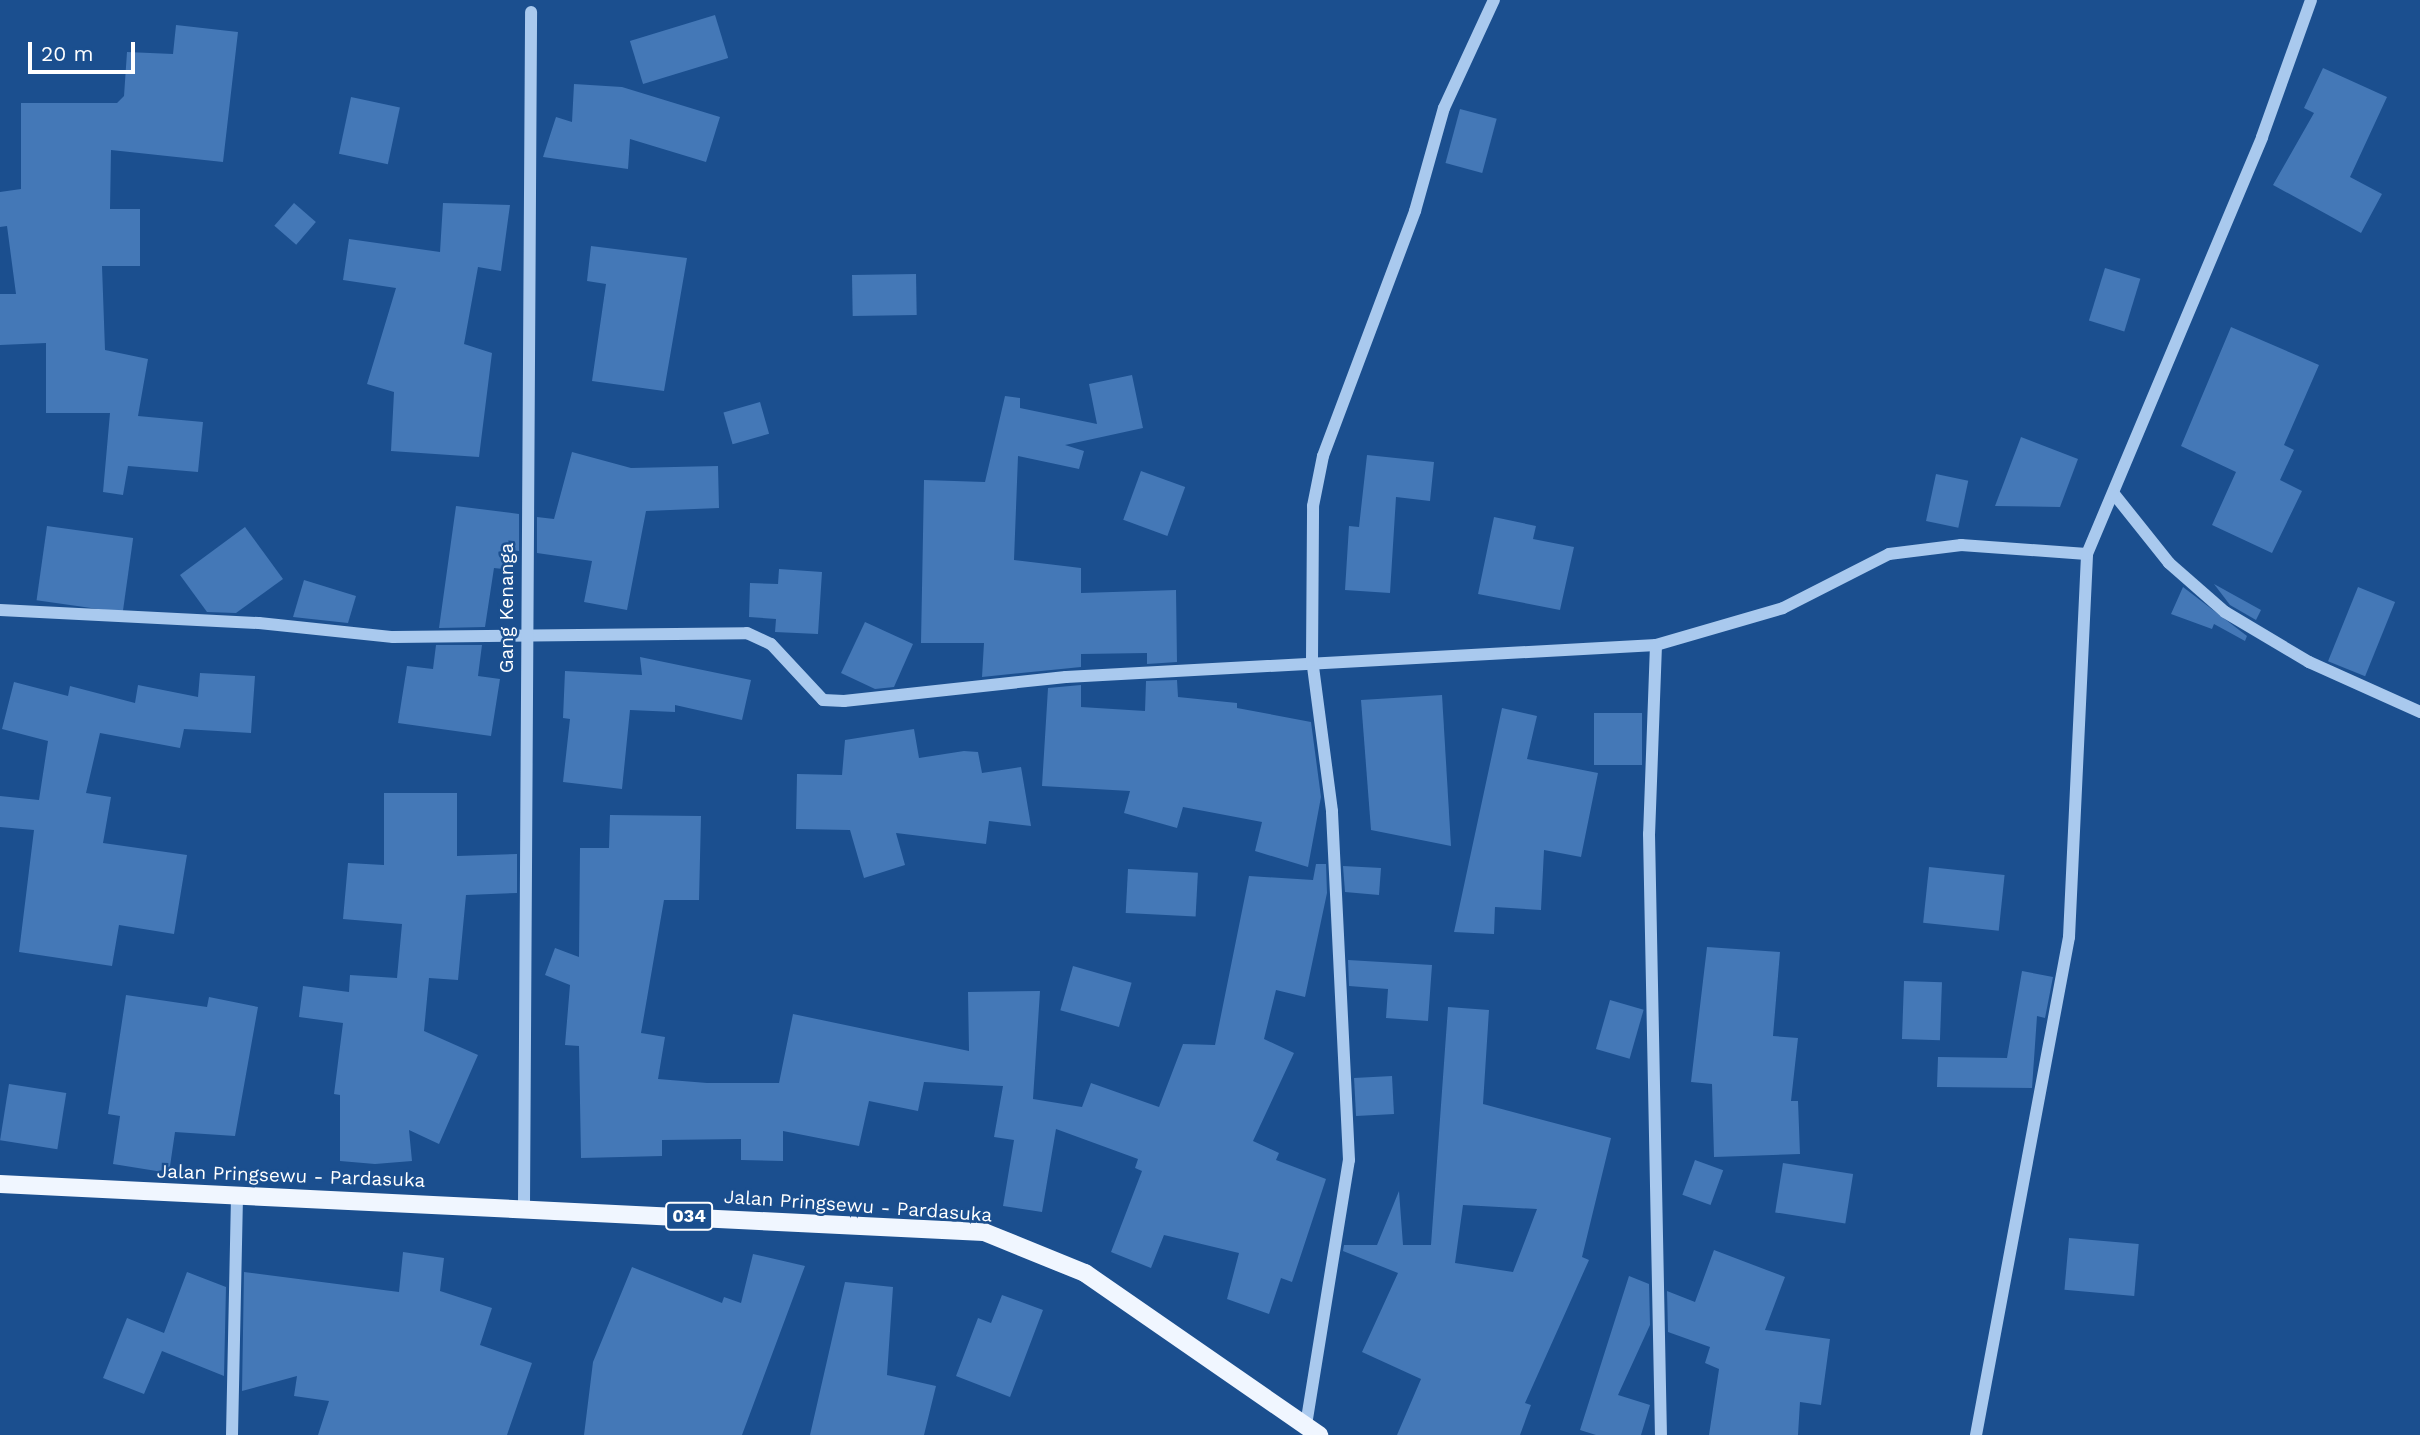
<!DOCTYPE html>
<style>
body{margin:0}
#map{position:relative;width:2420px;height:1435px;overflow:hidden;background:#1b4f8f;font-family:"Work Sans",sans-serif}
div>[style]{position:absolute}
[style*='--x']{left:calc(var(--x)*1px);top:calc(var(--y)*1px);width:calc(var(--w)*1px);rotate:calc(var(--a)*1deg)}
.building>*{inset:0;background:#4478b7;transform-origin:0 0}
.minor>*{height:12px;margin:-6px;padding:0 6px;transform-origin:6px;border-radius:6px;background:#a9c9ee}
.major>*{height:18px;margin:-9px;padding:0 9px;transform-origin:9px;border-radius:9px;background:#f0f6ff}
span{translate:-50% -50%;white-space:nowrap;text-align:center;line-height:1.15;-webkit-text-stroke:5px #1b4f8f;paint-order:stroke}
.shield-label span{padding:2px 5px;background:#1b4f8f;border:2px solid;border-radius:5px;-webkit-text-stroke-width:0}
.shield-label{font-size:18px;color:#fff;font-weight:700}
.street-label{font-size:19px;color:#fff}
.scale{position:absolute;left:28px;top:42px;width:107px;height:32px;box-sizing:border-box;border:4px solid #fff;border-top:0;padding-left:9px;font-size:21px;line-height:24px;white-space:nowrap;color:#fff;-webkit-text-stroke:5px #1b4f8f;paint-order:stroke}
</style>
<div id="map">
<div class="building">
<div style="left:715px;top:15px;width:45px;height:89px;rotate:73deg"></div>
<div style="clip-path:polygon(176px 25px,238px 32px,223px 162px,111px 150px,110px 209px,140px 209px,140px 266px,102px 266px,105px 350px,148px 359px,138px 416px,203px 422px,198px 472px,128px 466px,123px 495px,103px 492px,110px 413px,46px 413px,46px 343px,0 345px,0 294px,16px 294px,7px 226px,0 227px,0 192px,21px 189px,21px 103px,117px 103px,124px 96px,127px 52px,173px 54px)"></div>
<div style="clip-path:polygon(2323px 68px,2387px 97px,2350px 177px,2382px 194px,2361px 233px,2273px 185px,2314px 113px,2304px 108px)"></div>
<div style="clip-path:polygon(574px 84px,622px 87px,720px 117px,706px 162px,630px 139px,628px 169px,543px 157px,556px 117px,572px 122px)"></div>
<div style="left:351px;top:97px;width:50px;height:58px;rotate:12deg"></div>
<div style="left:1460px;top:109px;width:38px;height:56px;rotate:15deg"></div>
<div style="left:294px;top:203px;width:29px;height:30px;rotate:41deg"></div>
<div style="clip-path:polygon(443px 203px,510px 205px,501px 271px,478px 267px,464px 344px,492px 353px,479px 457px,391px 451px,394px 392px,367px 384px,396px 288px,343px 280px,349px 239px,440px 252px)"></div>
<div style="clip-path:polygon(591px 246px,687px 258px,664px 391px,592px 381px,606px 284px,587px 281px)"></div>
<div style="left:2105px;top:268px;width:37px;height:55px;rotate:17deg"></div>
<div style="left:916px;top:274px;width:41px;height:64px;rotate:89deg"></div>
<div style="clip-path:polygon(2231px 327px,2319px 365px,2284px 445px,2294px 450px,2280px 480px,2302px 491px,2272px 553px,2212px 525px,2236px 472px,2181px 446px)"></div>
<div style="clip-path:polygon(1132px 375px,1143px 428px,1065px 445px,1084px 451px,1079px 469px,1018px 456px,1014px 560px,1081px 568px,1081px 593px,1176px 590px,1177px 662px,1147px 664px,1147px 653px,1081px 654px,1081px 667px,982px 677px,984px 643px,921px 643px,924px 480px,985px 482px,1005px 396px,1020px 398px,1020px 408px,1097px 424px,1089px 384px)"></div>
<div style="left:760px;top:402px;width:33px;height:38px;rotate:74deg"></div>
<div style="clip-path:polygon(2021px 437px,2078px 459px,2060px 507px,1995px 506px)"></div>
<div style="clip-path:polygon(572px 452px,631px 468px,718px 466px,719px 508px,646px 511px,627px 610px,584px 602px,592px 561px,537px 553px,537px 517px,554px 519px)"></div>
<div style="clip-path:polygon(1367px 455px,1434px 462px,1430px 501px,1396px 497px,1390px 593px,1345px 590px,1349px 526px,1359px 527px)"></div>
<div style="left:1141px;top:471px;width:47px;height:52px;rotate:20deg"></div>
<div style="left:1936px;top:474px;width:33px;height:48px;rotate:12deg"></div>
<div style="clip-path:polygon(456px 506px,519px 514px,519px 551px,506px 549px,503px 569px,494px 568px,485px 627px,439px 628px)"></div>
<div style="clip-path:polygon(1494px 517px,1536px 526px,1533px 539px,1574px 547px,1560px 610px,1478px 594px)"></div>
<div style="left:47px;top:526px;width:87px;height:75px;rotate:8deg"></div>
<div style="clip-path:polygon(245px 527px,283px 579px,236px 613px,207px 612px,180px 575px)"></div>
<div style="clip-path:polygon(779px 569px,822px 572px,818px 634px,775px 632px,776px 619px,749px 617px,750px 583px,778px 584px)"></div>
<div style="clip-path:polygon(304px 580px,356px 596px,348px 623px,293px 617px)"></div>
<div style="clip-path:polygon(2214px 584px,2261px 610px,2256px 620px,2230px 605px)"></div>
<div style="clip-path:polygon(2183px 587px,2247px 636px,2245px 641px,2214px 624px,2212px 629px,2171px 614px)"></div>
<div style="left:2358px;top:587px;width:40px;height:80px;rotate:22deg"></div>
<div style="clip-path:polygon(865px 622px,913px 644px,894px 687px,875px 689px,841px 673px)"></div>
<div style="clip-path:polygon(436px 645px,482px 645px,478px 676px,500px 679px,491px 736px,398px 723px,407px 666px,433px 669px)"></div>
<div style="clip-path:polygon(640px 657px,751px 680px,742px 720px,675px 705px,675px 712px,630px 710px,622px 789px,563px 782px,570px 719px,563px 718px,565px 671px,642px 675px)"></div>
<div style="clip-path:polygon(200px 673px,255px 676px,251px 733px,184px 729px,180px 748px,100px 733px,86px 793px,111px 797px,103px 843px,187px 855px,174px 934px,119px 925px,112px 966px,19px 952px,34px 830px,0 827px,0 796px,39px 800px,48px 741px,2px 729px,14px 682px,68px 696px,70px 686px,135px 703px,138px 685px,198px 697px)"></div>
<div style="clip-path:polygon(1177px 680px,1178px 697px,1237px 703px,1237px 708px,1311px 722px,1321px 797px,1308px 867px,1255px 851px,1262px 822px,1183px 807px,1177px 828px,1124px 813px,1130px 791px,1042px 786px,1048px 688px,1081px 685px,1081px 707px,1145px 711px,1146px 681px)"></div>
<div style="clip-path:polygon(1442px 695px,1451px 846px,1371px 830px,1361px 700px)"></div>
<div style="clip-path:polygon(1502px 708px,1537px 716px,1527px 759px,1598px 773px,1581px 857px,1544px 850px,1541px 910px,1495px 907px,1494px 934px,1454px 932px)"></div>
<div style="left:1594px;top:713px;width:48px;height:52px"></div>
<div style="clip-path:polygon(914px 729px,919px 758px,964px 751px,978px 752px,982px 773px,1021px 767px,1031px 826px,989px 821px,986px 844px,896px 833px,905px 865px,864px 878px,850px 830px,796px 829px,797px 774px,842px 775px,845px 740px)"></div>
<div style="clip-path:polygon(384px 793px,457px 793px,457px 856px,517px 854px,517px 893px,466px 895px,458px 980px,429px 978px,424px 1031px,478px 1055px,439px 1144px,409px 1130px,412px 1161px,375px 1164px,340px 1161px,340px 1095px,334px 1094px,343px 1023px,299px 1017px,303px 986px,349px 992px,350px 975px,397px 978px,402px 924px,343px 919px,348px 863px,384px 865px)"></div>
<div style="clip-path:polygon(610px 815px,701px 816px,699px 900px,664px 900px,641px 1033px,665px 1037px,658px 1079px,707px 1083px,779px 1083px,793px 1014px,969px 1051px,968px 992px,1040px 991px,1033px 1099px,1082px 1107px,1091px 1083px,1159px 1107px,1183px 1044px,1215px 1045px,1249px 876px,1313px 880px,1316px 864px,1326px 864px,1327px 893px,1305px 997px,1276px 990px,1264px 1039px,1294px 1053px,1253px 1141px,1279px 1153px,1276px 1160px,1326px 1179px,1292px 1282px,1281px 1278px,1269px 1314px,1227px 1299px,1239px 1253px,1164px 1235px,1151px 1268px,1111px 1252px,1142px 1171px,1135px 1168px,1138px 1159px,1056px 1129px,1042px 1212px,1003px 1206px,1014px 1140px,994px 1137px,1003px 1086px,924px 1082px,918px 1111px,869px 1101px,859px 1146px,783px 1131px,783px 1161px,741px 1160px,741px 1139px,662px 1140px,662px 1156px,581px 1158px,579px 1046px,565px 1045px,570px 985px,545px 975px,555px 948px,579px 957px,580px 848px,609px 848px)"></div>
<div style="clip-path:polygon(1343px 866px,1381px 868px,1379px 895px,1345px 892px)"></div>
<div style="left:1929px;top:867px;width:76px;height:56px;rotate:6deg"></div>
<div style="left:1128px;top:869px;width:70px;height:44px;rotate:3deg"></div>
<div style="clip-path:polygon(1707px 947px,1780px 952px,1773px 1036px,1798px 1038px,1791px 1101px,1798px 1101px,1800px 1154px,1714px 1157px,1712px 1084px,1691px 1082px)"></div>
<div style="clip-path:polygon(1348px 960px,1432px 965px,1428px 1021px,1386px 1018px,1388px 989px,1349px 986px)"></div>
<div style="left:1073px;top:966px;width:61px;height:46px;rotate:16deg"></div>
<div style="clip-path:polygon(2022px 971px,2053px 977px,2045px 1018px,2037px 1016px,2032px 1088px,1937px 1087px,1938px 1057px,2007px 1058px)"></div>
<div style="left:1904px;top:981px;width:38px;height:58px;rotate:2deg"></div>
<div style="clip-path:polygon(126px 995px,207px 1007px,209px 997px,258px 1007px,235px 1136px,175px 1132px,169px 1173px,113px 1164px,120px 1116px,108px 1114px)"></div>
<div style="left:1610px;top:1000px;width:35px;height:51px;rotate:16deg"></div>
<div style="clip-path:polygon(evenodd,1448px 1007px,1489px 1010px,1483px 1104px,1611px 1138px,1582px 1257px,1589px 1260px,1525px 1403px,1531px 1405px,1520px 1435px,1397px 1435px,1421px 1379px,1362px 1352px,1398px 1273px,1343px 1251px,1344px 1245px,1377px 1245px,1399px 1191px,1403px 1245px,1431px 1245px,1448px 1007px,1463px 1205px,1537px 1209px,1513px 1272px,1455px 1263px,1463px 1205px)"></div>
<div style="left:1392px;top:1076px;width:38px;height:38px;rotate:87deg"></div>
<div style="left:9px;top:1084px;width:58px;height:57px;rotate:9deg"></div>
<div style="left:1695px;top:1160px;width:30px;height:37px;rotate:20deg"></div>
<div style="left:1783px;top:1163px;width:71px;height:50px;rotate:9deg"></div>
<div style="left:2069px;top:1238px;width:70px;height:52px;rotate:5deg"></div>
<div style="clip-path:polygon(1714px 1250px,1785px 1277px,1765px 1330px,1830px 1339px,1821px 1405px,1800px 1402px,1798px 1435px,1709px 1435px,1719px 1369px,1705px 1363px,1710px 1347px,1668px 1332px,1667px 1291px,1695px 1302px)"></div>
<div style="clip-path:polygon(403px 1252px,444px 1258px,440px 1291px,492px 1308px,480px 1345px,532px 1363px,507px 1435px,318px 1435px,329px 1401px,294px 1396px,297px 1376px,242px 1391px,244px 1272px,399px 1292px)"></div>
<div style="clip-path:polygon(753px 1254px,805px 1266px,742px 1435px,584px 1435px,593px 1362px,632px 1267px,722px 1303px,724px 1297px,741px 1303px)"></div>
<div style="clip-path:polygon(187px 1272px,226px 1287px,224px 1376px,162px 1351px,144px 1394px,103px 1378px,127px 1318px,164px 1333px)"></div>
<div style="clip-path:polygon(1629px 1276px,1649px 1284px,1650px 1325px,1618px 1395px,1650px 1405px,1641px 1435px,1596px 1435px,1580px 1430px)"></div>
<div style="clip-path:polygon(845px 1282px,893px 1287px,887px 1375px,936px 1386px,924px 1435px,810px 1435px)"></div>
<div style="clip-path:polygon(1002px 1295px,1043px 1310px,1010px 1397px,956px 1376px,978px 1318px,991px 1323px)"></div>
</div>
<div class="minor">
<div style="--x:2114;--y:494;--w:88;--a:51.4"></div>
<div style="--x:2169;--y:563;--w:74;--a:41.2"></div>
<div style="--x:2225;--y:612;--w:98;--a:30.8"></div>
<div style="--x:2309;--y:662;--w:122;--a:24.2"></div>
<div style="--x:0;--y:610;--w:259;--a:2.9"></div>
<div style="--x:259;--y:623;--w:135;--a:6"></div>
<div style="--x:393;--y:637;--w:354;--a:-0.6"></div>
<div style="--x:747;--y:633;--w:26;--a:25"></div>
<div style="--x:771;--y:644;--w:76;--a:47.1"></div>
<div style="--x:823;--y:700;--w:21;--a:3"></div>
<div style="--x:844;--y:701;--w:223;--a:-6.2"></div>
<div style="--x:1066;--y:677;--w:591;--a:-3.1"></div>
<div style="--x:1656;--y:645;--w:132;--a:-16.2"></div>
<div style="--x:1783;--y:608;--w:119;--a:-27"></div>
<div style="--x:1889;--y:554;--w:73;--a:-7.1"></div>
<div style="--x:1961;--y:545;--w:126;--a:4.1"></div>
<div style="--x:1656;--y:645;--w:189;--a:92.1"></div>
<div style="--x:1649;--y:834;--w:601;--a:88.86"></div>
<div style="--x:524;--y:1205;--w:1193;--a:-89.66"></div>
<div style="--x:1306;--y:1425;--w:268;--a:-80.8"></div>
<div style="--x:1349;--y:1160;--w:349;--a:-92.8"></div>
<div style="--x:1332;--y:811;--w:152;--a:-97.5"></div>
<div style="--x:1312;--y:660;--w:154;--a:-89.6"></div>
<div style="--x:1313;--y:506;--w:51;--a:-78.7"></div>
<div style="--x:1323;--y:456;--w:262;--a:-69.4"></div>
<div style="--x:1415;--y:211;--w:107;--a:-74.3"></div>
<div style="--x:1444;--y:108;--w:119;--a:-65.2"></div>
<div style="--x:232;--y:1435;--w:240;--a:-88.8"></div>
<div style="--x:1976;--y:1435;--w:507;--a:-79.42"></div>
<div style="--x:2069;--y:937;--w:383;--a:-87.3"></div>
<div style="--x:2087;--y:554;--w:452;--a:-67.2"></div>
<div style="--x:2262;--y:137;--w:145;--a:-70.3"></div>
</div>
<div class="major">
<div style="--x:0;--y:1184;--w:985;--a:2.79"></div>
<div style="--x:984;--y:1232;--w:109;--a:22.1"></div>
<div style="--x:1085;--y:1273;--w:285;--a:34.7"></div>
</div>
<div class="shield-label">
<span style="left:689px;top:1216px">034</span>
</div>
<div class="street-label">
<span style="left:507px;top:608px;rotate:-90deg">Gang Kenanga</span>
<span style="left:291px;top:1176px;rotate:2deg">Jalan Pringsewu - Pardasuka</span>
<span style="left:858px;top:1206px;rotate:4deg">Jalan Pringsewu - Pardasuka</span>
</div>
<div class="scale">20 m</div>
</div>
